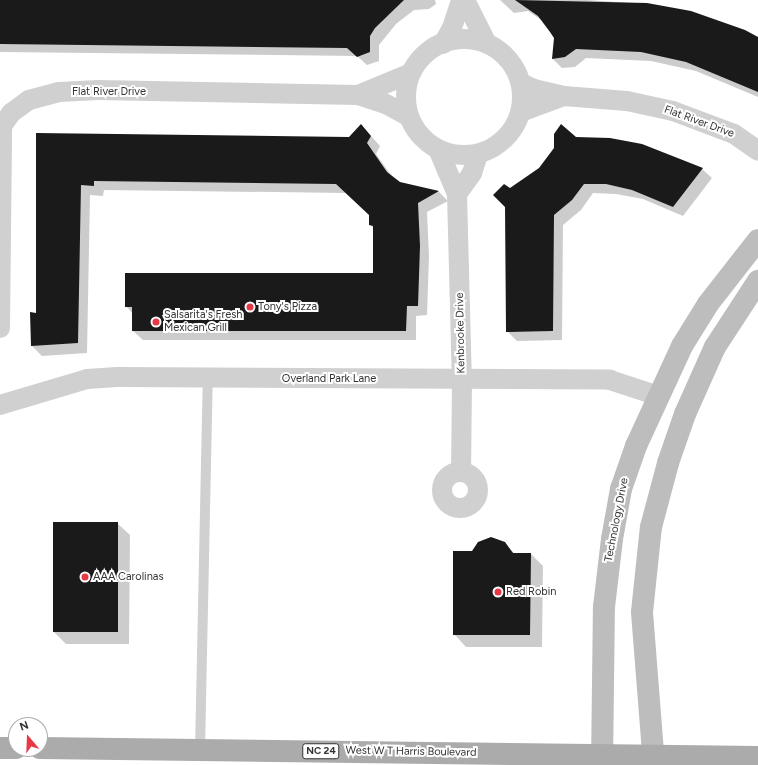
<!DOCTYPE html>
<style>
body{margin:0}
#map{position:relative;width:758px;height:765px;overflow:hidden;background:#fff;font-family:Figtree,sans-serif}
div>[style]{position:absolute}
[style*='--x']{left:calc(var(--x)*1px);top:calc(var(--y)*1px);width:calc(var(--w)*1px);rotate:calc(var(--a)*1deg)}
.shadow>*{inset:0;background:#0003}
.building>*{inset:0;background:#1a1a1a;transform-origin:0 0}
.lane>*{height:10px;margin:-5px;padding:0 5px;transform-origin:5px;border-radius:5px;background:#d0d0d0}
.street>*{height:20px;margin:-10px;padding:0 10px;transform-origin:10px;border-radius:10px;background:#d0d0d0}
.street>.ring{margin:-10px;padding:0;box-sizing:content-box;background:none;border:20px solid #d0d0d0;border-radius:50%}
.secondary>*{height:22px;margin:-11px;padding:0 11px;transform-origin:11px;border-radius:11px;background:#bdbdbd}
.primary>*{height:22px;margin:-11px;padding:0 11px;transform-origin:11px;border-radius:11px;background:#ababab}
.dots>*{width:11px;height:11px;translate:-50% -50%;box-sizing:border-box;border:2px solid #fff;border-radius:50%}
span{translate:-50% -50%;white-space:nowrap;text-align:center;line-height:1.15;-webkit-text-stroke:4px #fff;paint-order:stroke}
.shield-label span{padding:1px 3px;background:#fff;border:1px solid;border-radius:3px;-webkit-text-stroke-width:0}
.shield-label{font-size:10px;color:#333;font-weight:700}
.street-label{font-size:11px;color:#333}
.poi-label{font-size:11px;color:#333}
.left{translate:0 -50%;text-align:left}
.north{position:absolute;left:8px;top:717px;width:40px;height:40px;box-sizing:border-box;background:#fff;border:1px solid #adadad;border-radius:50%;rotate:341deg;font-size:11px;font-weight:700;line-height:16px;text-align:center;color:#333}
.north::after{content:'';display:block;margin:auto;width:14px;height:18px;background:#e63946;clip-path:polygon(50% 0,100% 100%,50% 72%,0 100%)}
</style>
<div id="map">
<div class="shadow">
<div style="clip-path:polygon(0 0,435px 0,436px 4px,429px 9px,414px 10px,396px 24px,379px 45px,379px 61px,367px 65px,357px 56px,0 52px)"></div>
<div style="clip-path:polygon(500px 0,587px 0,647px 4px,758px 38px,758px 97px,696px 71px,651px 61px,586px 58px,575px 67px,562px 68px,553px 59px,555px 37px,543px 21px,528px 11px,514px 13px)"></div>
<div style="clip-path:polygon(361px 125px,380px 146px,376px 154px,393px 178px,400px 183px,439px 192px,448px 201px,427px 212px,429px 256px,427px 315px,416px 316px,416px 340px,143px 340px,133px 331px,133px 314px,126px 306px,374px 274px,374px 229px,370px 224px,370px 215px,346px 193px,104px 190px,103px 196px,90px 195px,87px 353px,42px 356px,32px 346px,31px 314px,37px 314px,37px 134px,349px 138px)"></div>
<div style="clip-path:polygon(575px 138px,702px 169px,712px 178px,683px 216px,643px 199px,616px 194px,593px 193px,581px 210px,563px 225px,562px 340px,517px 341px,507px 331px,510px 189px,540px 169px)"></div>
<div style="clip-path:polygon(117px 523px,130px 535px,129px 644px,66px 644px,54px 632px)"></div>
<div style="clip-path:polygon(504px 543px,515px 554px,531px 554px,543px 566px,542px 647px,466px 647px,454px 634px,473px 552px)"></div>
</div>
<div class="building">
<div style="clip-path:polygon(0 0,404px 0,375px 28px,370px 36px,370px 52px,357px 57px,347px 48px,0 44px)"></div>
<div style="clip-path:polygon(515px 0,647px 3px,691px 11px,745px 30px,758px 37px,758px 92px,686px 62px,641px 52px,576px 49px,565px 57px,552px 59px,554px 38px,550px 32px,538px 16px)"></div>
<div style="clip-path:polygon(361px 124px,371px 136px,367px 143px,387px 172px,400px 182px,439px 191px,418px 203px,420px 246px,418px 306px,407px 306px,406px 331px,132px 331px,132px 307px,125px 307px,125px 273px,373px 273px,373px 226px,369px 225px,369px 215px,336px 184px,94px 181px,94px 186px,81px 185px,78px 343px,31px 346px,30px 312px,36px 313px,36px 133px,349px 137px)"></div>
<div style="clip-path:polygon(561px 124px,576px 137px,610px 138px,642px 144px,703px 168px,673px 207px,632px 190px,606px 184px,584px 184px,572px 200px,554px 215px,553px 331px,506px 332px,505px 207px,493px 195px,504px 184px,510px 188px,539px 168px,554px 148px,554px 134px)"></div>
<div style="left:53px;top:522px;width:65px;height:110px"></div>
<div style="clip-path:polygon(491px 537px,505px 542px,513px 553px,531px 553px,530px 635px,453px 635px,453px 551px,472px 551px,478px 542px)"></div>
</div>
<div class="lane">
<div style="--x:200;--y:750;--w:372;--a:-88.8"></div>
</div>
<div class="street">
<div style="--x:465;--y:0;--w:49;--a:63.4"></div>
<div class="ring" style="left:406px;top:39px;width:96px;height:96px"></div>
<div style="--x:443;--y:44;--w:18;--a:-61"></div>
<div style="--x:452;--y:28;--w:29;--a:-72"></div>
<div style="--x:521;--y:83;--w:14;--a:25"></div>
<div style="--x:534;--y:89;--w:31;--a:13"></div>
<div style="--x:564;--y:96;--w:63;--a:4.5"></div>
<div style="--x:627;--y:101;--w:47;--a:12.3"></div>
<div style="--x:673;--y:111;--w:65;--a:20.7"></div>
<div style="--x:734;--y:134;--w:29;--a:35"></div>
<div style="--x:358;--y:95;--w:57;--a:-22.5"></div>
<div style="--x:521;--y:112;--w:46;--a:-20.4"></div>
<div style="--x:438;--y:149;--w:49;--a:67.1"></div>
<div style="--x:457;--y:194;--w:186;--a:88.5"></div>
<div style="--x:462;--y:380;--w:92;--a:90.6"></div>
<div style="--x:457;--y:194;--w:26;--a:-54"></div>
<div style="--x:472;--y:173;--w:20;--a:-72"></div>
<div style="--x:0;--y:328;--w:202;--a:-89.4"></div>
<div style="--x:2;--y:126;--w:16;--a:-55"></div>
<div style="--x:11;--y:113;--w:22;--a:-36"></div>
<div style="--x:29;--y:100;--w:31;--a:-15"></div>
<div style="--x:59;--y:92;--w:39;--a:-3"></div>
<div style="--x:98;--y:90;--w:260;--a:1.1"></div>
<div style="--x:358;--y:95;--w:29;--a:18"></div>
<div style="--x:386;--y:104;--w:26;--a:29"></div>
<div style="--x:0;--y:405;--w:91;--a:-16.6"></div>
<div style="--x:87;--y:379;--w:30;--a:-4"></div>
<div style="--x:117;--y:377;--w:493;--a:0.3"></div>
<div style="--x:610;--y:380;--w:52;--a:18.1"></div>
<div class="ring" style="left:442px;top:472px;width:16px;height:16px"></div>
</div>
<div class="secondary">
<div style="--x:602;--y:765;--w:158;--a:-89.3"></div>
<div style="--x:604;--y:607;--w:68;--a:-83.3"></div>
<div style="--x:612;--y:539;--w:51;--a:-79.8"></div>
<div style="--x:621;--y:489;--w:46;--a:-70.8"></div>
<div style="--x:636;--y:446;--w:110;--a:-65.3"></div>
<div style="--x:682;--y:346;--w:49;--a:-58.2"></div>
<div style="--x:708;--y:304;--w:81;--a:-52"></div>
<div style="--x:654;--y:765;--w:153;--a:-94.5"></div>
<div style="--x:642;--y:612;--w:85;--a:-84"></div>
<div style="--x:651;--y:527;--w:66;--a:-75.1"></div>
<div style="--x:668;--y:463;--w:52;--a:-70.9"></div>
<div style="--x:685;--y:414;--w:73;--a:-65.9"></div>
<div style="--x:715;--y:347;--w:79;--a:-56.9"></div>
</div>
<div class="primary">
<div style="--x:0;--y:748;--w:16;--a:0"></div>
<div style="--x:40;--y:748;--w:718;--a:0.72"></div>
</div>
<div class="dots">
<div style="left:250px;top:307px;background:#e63946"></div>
<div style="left:156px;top:322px;background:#e63946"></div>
<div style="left:85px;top:577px;background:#e63946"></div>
<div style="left:498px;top:592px;background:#e63946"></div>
</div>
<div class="shield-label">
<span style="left:321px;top:751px">NC 24</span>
</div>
<div class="street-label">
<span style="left:109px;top:92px">Flat River Drive</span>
<span style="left:699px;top:122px;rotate:20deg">Flat River Drive</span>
<span style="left:461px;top:333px;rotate:-91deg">Kenbrooke Drive</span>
<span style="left:329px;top:379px">Overland Park Lane</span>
<span style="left:617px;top:520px;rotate:-79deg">Technology Drive</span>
<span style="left:411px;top:752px;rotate:1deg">West W T Harris Boulevard</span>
</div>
<div class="poi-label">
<span class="left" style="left:258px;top:307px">Tony's Pizza</span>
<span class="left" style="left:164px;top:322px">Salsarita's Fresh<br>Mexican Grill</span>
<span class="left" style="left:93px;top:577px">AAA Carolinas</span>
<span class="left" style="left:506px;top:592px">Red Robin</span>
</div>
<div class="north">N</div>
</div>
